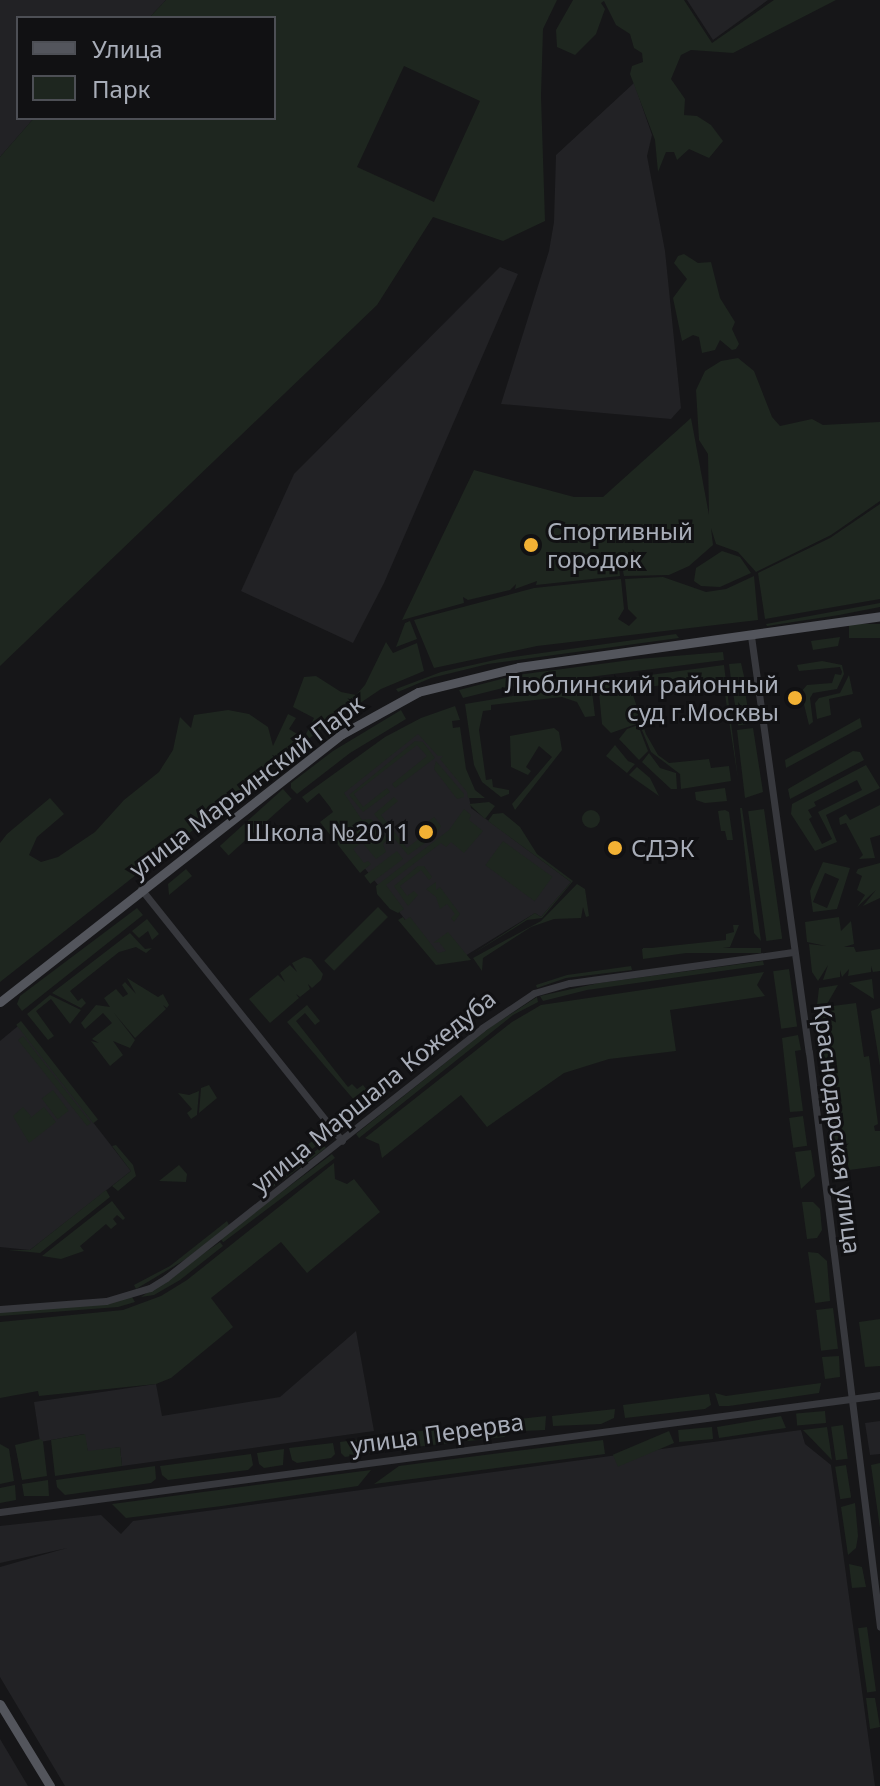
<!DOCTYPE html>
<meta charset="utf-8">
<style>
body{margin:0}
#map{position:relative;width:880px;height:1786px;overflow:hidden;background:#161618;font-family:"Noto Sans",sans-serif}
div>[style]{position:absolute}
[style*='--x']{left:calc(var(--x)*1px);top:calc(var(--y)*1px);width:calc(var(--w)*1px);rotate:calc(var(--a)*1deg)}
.built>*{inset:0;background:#222225}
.green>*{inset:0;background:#1e261f;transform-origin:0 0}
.round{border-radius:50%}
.minor>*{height:7px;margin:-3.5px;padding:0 3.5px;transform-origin:3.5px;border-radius:3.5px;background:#37383d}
.major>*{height:9px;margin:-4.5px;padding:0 4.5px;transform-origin:4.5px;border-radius:4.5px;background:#53555c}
.dots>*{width:22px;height:22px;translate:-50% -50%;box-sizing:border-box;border:4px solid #111113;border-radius:50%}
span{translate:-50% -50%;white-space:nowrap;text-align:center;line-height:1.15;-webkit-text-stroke:6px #111113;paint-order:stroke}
.poi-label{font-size:24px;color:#a8adb8}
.left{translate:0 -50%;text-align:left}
.right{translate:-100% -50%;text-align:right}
.street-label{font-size:24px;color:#a8adb8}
.legend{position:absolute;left:16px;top:16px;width:260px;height:104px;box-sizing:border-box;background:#111113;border:2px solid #4d4f55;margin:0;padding:10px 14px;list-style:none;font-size:24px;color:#a8adb8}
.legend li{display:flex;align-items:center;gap:16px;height:40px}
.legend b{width:40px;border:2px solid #4d4f55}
</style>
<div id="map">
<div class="built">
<div style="clip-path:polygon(0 0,166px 0,149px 18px,18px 18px,18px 118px,34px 118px,0 157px)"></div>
<div style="clip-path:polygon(687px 0,768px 0,713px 40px)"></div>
<div style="clip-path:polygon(634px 83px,652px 135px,647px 156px,665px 251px,681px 408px,671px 419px,501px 404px,549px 251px,554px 222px,556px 155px)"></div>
<div style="clip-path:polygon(500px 267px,518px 274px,384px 583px,353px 643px,241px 591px,294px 474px)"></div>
<div style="clip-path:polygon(424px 725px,459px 740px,471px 808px,571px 882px,541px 917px,535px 913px,465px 956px,433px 955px,345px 843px,328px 785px)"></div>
<div style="clip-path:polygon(18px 1026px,131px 1171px,30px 1250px,0 1247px,0 1041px)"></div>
<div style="clip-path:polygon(356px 1331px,374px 1431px,122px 1466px,120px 1447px,88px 1452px,84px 1434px,40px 1442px,34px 1402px,156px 1384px,162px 1416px,280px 1397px)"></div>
<div style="clip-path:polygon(880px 1421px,880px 1454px,870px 1455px,865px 1423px)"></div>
<div style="clip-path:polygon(801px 1430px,805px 1444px,831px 1465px,875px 1786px,65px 1786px,0 1677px,0 1567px,67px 1548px,0 1563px,0 1526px,101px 1515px,121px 1534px,133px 1521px)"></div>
<div style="clip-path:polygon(0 1739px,28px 1786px,0 1786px)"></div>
</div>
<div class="green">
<div style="clip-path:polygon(evenodd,166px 0,557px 0,543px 29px,541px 96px,545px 221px,503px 241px,433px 217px,377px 305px,0 666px,0 157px,34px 118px,274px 118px,274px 18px,149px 18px,166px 0,404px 66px,480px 101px,434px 202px,357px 167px,404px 66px)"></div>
<div style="clip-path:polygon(573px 0,684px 0,712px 43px,774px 0,836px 0,733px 53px,691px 50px,681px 55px,671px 79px,685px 99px,684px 115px,697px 116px,711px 125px,723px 141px,709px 158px,689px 149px,677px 160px,674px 152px,666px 152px,658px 172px,655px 140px,630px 74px,632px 66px,643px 62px,642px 53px,634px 48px,630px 34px,616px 25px,604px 1px,601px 3px,605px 9px,596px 34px,575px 55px,557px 47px,556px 30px)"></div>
<div style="clip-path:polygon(684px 254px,698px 263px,711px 262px,720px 298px,735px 322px,732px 329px,739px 344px,736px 349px,732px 350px,720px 340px,715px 350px,702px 353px,699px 337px,693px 335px,682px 341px,673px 298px,687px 279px,674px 263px,678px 256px)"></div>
<div style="clip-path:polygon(738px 358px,754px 371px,772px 417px,780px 426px,812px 419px,823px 425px,880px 422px,880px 501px,831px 535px,756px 572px,738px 552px,716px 544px,711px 528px,713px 545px,689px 566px,669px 575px,624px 576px,622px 566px,613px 562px,614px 559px,599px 552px,597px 558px,619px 568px,620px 576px,536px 585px,537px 581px,515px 589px,516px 584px,510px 590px,468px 600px,463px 597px,464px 603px,402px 620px,474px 470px,574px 497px,603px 497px,691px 418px,709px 515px,708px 454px,699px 440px,696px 390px,705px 371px,721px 361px)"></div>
<div style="clip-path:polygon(880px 504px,880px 599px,765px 619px,758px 573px,830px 538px)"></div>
<div style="clip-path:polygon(722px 551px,740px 557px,751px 573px,720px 587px,701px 586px,694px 581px,696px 568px)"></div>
<div style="clip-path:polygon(754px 576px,758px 620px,537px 646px,434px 668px,414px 620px,534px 588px,621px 579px,624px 609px,618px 619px,629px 626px,637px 618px,628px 609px,625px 579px,663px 577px,706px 592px,726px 589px)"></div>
<div style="clip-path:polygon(880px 603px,880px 607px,839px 615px,767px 626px,766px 624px)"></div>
<div style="clip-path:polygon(410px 621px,417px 639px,396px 647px,405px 623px)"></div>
<div style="left:880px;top:624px;width:14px;height:31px;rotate:90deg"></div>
<div style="clip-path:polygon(676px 634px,679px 638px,488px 664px,431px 678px,398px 692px,396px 689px,441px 672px,499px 659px)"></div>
<div style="clip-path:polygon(840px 637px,838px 646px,813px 650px,811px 641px)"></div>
<div style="clip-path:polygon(386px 642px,393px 653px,417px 643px,424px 671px,381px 689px,320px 730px,0 982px,0 843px,7px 834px,50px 798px,64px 814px,37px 837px,29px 855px,41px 862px,58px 857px,95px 832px,124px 800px,159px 772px,173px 750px,180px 717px,191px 728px,194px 715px,228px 710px,249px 714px,268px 727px,273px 746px,288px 714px,296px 718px,289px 729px,304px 738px,314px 718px,293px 707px,304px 677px,316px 676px,341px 692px,356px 695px,365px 685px)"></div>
<div style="clip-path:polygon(723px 652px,724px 660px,503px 688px,463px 698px,459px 690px,517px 675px,638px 659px)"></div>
<div style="clip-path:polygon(822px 661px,842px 665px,844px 674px,837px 689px,813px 693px,810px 698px,813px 722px,809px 725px,801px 692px,807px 685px,832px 683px,835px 674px,841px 675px,842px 672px,840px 667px,799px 671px,797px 665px)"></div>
<div style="clip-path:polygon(741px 663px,746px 685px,732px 687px,729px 664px)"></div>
<div style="clip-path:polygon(724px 665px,738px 779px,724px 688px,712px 679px,631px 689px,646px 734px,658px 755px,669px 763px,709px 759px,711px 768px,729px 766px,731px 781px,681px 789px,680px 774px,651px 752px,639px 723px,611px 733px,602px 724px,598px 682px)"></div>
<div style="clip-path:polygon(849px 675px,853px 694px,829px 699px,831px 715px,817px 719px,815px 703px,819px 698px,840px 693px)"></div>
<div style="clip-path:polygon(591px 683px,595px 716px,585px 717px,577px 702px,562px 697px,491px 705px,491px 710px,483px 711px,479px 730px,486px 780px,492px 779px,493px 787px,509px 790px,509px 794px,501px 797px,482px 782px,474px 765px,465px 704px)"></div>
<div style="left:745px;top:691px;width:33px;height:12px;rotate:81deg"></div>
<div style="clip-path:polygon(455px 706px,460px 720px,452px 721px,453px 728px,460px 727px,466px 769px,475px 790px,485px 798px,468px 798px,467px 792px,440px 759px,443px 756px,438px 756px,418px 734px,344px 793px,362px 820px,371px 819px,388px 839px,383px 844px,386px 852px,376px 859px,362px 842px,353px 849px,364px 863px,368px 861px,371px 864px,360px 873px,320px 822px,333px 812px,330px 807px,319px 793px,307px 803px,302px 797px,385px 737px,421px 718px)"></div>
<div style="clip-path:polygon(401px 710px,406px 719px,350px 753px,297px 794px,291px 788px,291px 783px,333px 751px)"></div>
<div style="clip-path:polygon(860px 718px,862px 727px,786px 768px,785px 760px)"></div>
<div style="clip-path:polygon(638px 725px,648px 751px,639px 760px,619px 739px,627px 729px)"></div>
<div style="clip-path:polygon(554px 728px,559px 732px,562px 750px,515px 810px,512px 804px,552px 757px,539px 746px,526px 767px,531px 771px,528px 775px,511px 767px,510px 736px)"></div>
<div style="clip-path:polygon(753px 728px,763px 792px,745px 798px,737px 730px)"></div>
<div style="clip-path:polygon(415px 741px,423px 742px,435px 758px,395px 788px,392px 784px,427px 756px,417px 745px,354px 794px,363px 807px,387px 788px,390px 792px,363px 812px,349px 795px)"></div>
<div style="clip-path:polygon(615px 745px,628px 761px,635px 764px,627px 773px,606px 756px)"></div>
<div style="clip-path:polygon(853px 751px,860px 752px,864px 760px,790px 799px,788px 789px)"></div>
<div style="clip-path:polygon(649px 753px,660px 768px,676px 773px,677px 789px,671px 789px,642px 762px)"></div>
<div style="clip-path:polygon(436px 761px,464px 794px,464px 797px,457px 799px,434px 769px)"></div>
<div style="clip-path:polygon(evenodd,866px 765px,880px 788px,826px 815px,837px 842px,815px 851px,791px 814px,792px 804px,866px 765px,857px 780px,862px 790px,818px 812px,832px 839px,822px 844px,809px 819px,812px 817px,808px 810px,816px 806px,814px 802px,857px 780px)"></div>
<div style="clip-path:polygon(637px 767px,650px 778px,659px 796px,629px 775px)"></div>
<div style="clip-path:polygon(725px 788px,727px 801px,705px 803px,696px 800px,695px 792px)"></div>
<div style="left:283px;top:789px;width:13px;height:85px;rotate:48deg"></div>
<div style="clip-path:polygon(394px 797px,398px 801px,381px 815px,407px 848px,434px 827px,429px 821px,434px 817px,441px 826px,435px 836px,408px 855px,374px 814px)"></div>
<div style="clip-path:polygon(489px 802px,495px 806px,485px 819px,469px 804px)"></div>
<div style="clip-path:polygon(880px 805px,880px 835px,870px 838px,875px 858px,859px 859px,863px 855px,846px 823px,840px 825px,839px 818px,846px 814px,850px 820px)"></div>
<div style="clip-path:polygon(740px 808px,742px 808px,761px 941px,754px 933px)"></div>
<div style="clip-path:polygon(464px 809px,471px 815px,469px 820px,483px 831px,464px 853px,451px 842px,446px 847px,441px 843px,386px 885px,404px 909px,398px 913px,390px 909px,377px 894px,376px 886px,449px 830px)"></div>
<div style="left:764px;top:809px;width:131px;height:16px;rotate:82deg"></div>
<div class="round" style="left:582px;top:810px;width:18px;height:18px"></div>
<div style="clip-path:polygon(725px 810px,729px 812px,733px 840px,727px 840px,725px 831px,721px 831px,718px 811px)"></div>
<div style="clip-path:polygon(503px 813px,520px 827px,537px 854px,573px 881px,542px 918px,527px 920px,471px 955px,535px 913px,541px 917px,571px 882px,488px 821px,493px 814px)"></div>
<div style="left:503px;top:841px;width:61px;height:30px;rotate:36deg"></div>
<div style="left:397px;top:851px;width:10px;height:41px;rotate:53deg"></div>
<div style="clip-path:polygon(evenodd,823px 862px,850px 868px,837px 909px,813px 912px,810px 891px,823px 862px,825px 873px,839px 879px,827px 908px,813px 902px,825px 873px)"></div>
<div style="clip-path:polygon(880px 863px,880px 898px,863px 906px,876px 890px,857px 907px,865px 895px,857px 890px,862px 876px,856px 873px,858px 869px)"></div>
<div style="clip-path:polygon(418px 866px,424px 866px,432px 877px,429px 880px,421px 870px,400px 886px,407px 896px,414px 891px,418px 895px,408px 906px,394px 886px)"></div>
<div style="clip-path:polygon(186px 869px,192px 876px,169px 895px,168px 884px)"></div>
<div style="clip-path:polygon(436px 882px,436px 890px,440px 887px,460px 914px,454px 922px,451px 918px,455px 914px,447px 904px,440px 909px,436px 897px,426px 889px)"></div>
<div style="clip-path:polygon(577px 884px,585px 889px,589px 916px,586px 917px,583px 907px,581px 918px,554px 919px,531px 927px,483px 958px,482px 971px,473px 958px,541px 921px)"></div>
<div style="left:378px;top:907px;width:14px;height:76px;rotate:45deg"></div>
<div style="clip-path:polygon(137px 908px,143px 915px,22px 1011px,17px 1004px,20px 996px)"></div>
<div style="clip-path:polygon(403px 917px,405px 920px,410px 917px,438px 953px,446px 951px,439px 942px,433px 943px,448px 932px,471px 960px,436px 965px,398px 920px)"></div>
<div style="clip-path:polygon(839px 917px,841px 931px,851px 921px,854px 944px,844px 947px,854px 947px,856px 952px,880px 949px,880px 971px,873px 972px,871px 966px,871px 972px,848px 976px,849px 969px,842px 977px,840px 970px,840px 977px,823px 980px,828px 965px,818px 981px,812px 972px,809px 944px,826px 946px,807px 942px,805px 922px)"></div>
<div style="clip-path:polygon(147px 919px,159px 934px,152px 940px,148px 931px,139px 938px,132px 931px)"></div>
<div style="clip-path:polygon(733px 925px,739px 925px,730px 947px,643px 959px,642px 949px,726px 940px,726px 934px,734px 932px)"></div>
<div style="clip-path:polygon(130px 933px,145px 949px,152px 948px,146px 953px,136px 947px,119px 952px,70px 991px,78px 1001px,82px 998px,86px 1003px,81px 1008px,52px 993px)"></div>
<div style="left:761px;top:948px;width:5px;height:118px;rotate:90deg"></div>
<div style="clip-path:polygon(304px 957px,311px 959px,323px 974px,321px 980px,312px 988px,308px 984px,310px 989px,300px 997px,296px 994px,299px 998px,270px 1023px,249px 999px,278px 975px,285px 982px,280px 973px,290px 965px,297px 972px,292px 963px)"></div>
<div style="clip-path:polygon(763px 961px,764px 965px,587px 990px,543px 1001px,540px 996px,599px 983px)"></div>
<div style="clip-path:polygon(631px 966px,632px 970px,566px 978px,537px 988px,536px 985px,567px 975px)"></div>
<div style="left:789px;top:969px;width:58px;height:16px;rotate:82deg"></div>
<div style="clip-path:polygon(764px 972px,757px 985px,765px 996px,670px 1010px,676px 1051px,609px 1059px,564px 1073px,487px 1127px,461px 1095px,382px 1158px,379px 1144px,365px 1138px,512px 1022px,541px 1005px)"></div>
<div style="clip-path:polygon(127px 978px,158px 997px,163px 994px,169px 1005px,167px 1008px,163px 1005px,166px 1009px,135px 1038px,114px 1013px,135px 1040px,130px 1048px,113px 1041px,123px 1055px,110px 1066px,91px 1041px,99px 1043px,92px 1039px,112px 1023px,103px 1013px,85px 1029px,81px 1023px,96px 1005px,110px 1007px,104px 998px,116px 989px,123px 997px,128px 994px,122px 985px,125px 982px,136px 994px)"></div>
<div style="clip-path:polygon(872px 979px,874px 999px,849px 983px)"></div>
<div style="clip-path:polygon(838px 985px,827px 1004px,817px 1005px,819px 988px)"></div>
<div style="clip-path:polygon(50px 995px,81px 1010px,70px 1024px,51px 999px,36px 1011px,54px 1036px,48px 1040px,27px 1014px)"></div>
<div style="clip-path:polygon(537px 997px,538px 1002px,513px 1015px,359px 1138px,356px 1134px,489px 1028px)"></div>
<div style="clip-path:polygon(856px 1003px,864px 1057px,869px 1056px,878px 1124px,874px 1126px,875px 1131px,880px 1131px,880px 1166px,849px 1170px,844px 1143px,835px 1144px,817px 1008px)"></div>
<div style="clip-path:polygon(307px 1005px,320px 1021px,315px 1025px,305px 1013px,296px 1021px,348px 1087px,352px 1084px,357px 1089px,363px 1085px,367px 1090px,361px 1108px,287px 1022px)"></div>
<div style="clip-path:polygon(880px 1008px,880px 1066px,871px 1011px)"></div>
<div style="left:21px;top:1021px;width:125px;height:6px;rotate:52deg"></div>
<div style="clip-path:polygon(798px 1035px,801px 1050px,795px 1051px,803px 1111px,790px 1112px,782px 1038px)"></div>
<div style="clip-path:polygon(23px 1036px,91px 1123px,87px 1126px,18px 1040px)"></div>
<div style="clip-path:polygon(209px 1085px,217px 1098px,199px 1113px,201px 1088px)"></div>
<div style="left:53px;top:1090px;width:26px;height:14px;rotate:53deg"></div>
<div style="clip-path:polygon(199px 1091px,197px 1115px,191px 1119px,187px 1113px,192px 1109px,178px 1093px,189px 1095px)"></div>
<div style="clip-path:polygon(23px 1107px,31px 1116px,29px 1119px,44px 1107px,56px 1122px,29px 1143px,13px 1116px)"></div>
<div style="left:803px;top:1116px;width:30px;height:14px;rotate:82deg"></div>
<div style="clip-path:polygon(313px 1128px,323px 1141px,300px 1158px,298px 1141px,304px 1147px,314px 1140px,308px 1132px)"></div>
<div style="clip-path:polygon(116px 1145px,133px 1165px,136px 1176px,118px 1191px,112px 1186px,131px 1171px,112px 1146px)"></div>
<div style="clip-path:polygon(323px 1145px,326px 1148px,265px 1193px,264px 1192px)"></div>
<div style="clip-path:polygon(811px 1150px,815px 1176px,801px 1189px,795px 1152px)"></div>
<div style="left:332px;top:1154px;width:5px;height:140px;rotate:53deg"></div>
<div style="clip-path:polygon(334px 1163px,335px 1179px,347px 1184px,354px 1179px,380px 1212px,307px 1273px,281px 1242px,211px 1298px,233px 1327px,171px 1378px,156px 1384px,39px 1396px,38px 1391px,0 1398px,0 1322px,123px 1310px,161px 1296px,187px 1280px)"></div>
<div style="clip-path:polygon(179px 1165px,187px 1174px,186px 1182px,159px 1181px)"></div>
<div style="clip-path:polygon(106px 1190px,110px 1197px,40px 1253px,8px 1250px,30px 1250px)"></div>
<div style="clip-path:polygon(112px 1201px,125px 1218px,123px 1220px,117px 1215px,113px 1219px,117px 1224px,111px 1229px,106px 1224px,80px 1246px,84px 1251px,61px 1259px,42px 1256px)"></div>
<div style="clip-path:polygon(802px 1202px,813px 1202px,820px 1209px,822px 1230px,817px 1238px,807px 1239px)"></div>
<div style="clip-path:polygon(227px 1221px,229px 1225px,186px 1259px,136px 1289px,134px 1285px,170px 1266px)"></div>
<div style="clip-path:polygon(220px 1242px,223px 1246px,180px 1280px,154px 1295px,141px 1297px)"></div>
<div style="clip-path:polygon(808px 1252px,818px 1253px,827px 1261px,830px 1301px,815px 1303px)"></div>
<div style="clip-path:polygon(132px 1297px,135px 1302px,118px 1307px,0 1316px,0 1311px)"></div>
<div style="left:833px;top:1308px;width:41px;height:17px;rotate:83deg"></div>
<div style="clip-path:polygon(880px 1319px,880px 1366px,865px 1367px,859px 1322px)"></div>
<div style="clip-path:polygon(839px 1356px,840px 1377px,825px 1379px,822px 1357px)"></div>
<div style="clip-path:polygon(821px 1383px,819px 1393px,729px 1406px,719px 1406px,715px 1393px,726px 1396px)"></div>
<div style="clip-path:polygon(709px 1394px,711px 1405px,705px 1409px,625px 1418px,623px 1405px)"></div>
<div style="clip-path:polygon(615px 1409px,614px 1418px,601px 1424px,553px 1426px,552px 1416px)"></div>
<div style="left:825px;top:1411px;width:12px;height:29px;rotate:85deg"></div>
<div style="clip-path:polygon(546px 1416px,545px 1430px,521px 1431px,519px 1419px)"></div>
<div style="clip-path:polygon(781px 1416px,786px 1428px,719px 1438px,717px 1427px)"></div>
<div style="clip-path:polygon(507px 1420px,509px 1433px,504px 1437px,388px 1450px,383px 1447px,382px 1436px)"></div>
<div style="left:843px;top:1425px;width:34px;height:12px;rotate:82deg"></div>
<div style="left:712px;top:1427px;width:12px;height:34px;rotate:85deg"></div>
<div style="clip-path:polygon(827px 1427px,832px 1460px,803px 1430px)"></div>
<div style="left:669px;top:1431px;width:13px;height:61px;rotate:67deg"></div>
<div style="clip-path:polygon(85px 1434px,88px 1451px,120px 1447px,122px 1466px,55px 1476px,51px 1440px)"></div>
<div style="clip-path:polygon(376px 1437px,375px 1452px,345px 1457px,341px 1453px,340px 1442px)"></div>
<div style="clip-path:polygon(40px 1439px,43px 1441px,47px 1476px,22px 1480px,15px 1445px)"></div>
<div style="clip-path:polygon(603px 1440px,605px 1454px,374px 1484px,399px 1466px)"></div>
<div style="clip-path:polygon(333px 1443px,335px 1454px,331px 1458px,297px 1463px,292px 1460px,289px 1448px)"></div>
<div style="clip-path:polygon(0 1444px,9px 1449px,14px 1481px,0 1484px)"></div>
<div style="clip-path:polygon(284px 1449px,283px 1465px,264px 1468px,259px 1464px,257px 1453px)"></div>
<div style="clip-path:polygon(251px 1454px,253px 1465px,248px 1470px,168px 1480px,162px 1475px,160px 1466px)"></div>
<div style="clip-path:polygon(880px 1463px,880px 1528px,871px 1465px)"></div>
<div style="left:846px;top:1465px;width:33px;height:11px;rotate:81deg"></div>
<div style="clip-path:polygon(155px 1466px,156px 1479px,151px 1483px,65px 1495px,57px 1487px,56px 1480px)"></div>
<div style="clip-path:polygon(371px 1470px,358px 1486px,222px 1506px,126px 1518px,112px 1504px)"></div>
<div style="clip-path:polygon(48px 1480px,49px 1496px,24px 1496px,22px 1484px)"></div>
<div style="clip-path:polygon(15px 1485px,16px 1500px,0 1503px,0 1488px)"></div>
<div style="clip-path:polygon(855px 1503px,858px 1536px,856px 1548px,848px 1555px,841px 1507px)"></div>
<div style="clip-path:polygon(849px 1564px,862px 1567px,866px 1587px,852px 1588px)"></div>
<div style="left:867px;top:1627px;width:65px;height:9px;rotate:82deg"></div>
<div style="clip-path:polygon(875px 1698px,880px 1727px,870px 1729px,866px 1698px)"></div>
</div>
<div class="minor">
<div style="--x:751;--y:636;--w:420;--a:82.1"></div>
<div style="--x:809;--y:1052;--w:579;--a:82.96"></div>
<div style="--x:141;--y:889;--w:322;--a:51.4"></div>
<div style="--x:0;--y:1309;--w:106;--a:-4.3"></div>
<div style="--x:106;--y:1301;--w:46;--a:-16.5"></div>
<div style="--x:150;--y:1288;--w:19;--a:-32"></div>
<div style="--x:166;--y:1278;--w:403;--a:-38.3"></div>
<div style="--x:482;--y:1028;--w:63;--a:-33.9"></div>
<div style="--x:534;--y:993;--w:37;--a:-16"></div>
<div style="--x:570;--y:983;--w:225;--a:-7.9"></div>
<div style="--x:0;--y:1512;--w:888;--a:-7.57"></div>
</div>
<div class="major">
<div style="--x:0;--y:1002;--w:434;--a:-38.1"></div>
<div style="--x:342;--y:734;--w:87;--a:-28.9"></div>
<div style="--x:418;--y:692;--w:104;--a:-13.9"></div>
<div style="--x:519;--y:667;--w:365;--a:-8"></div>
<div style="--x:0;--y:1704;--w:96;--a:58.6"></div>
</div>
<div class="dots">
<div style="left:531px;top:545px;background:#f2b134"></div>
<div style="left:795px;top:698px;background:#f2b134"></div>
<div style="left:426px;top:832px;background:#f2b134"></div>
<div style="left:615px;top:848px;background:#f2b134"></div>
</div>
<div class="poi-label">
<span class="left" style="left:547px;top:545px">Спортивный<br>городок</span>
<span class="right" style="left:779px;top:698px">Люблинский районный<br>суд г.Москвы</span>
<span class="right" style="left:410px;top:832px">Школа №2011</span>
<span class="left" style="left:631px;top:848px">СДЭК</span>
</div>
<div class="street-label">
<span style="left:246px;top:786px;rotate:-37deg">улица Марьинский Парк</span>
<span style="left:373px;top:1091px;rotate:-39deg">улица Маршала Кожедуба</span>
<span style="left:838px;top:1129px;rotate:83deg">Краснодарская улица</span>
<span style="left:437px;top:1433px;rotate:-8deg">улица Перерва</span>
</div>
<ul class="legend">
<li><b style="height:10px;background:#53555c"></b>Улица</li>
<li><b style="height:22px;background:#1e261f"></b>Парк</li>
</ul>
</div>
